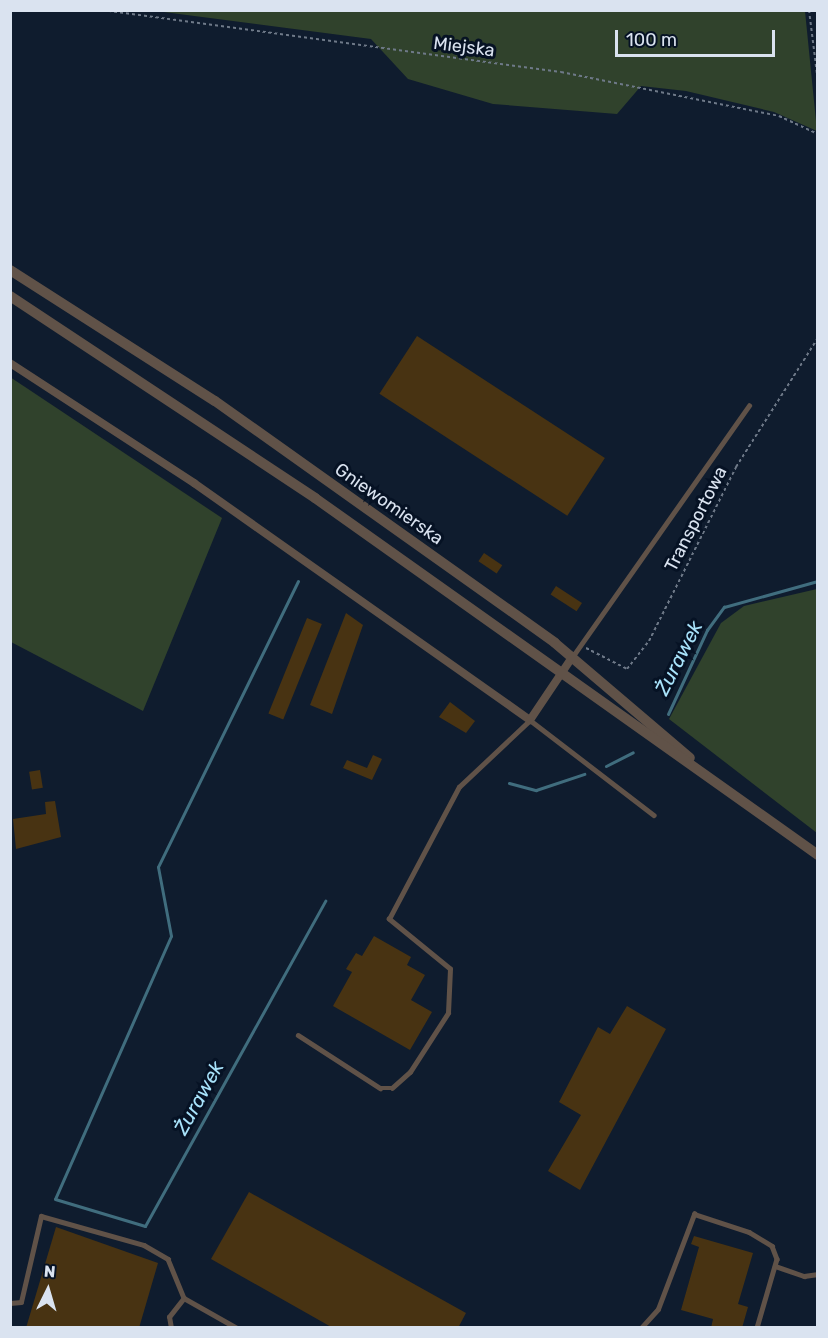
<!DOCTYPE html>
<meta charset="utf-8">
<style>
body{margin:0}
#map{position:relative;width:828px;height:1338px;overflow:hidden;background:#0f1c2e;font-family:Rubik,sans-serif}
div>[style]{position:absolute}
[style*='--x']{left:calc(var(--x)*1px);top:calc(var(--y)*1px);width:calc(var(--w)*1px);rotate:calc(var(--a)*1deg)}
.green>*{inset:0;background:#30422c}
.stream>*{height:3px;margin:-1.5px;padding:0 1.5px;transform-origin:1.5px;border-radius:1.5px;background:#406d7e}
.building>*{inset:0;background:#483312;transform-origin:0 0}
.path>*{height:2px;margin-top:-1px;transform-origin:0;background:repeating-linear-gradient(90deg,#6e7988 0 3px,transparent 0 6px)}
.service>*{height:4.5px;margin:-2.25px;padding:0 2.25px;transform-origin:2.25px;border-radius:2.25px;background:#605248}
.minor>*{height:8px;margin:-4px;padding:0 4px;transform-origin:4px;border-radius:4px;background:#605248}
.tertiary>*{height:10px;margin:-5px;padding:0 5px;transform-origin:5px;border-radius:5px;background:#605248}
span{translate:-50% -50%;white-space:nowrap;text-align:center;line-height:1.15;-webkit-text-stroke:6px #061224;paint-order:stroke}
.street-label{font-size:18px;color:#dae3f0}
.water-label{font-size:20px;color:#a8e3fb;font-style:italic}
.frame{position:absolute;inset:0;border:12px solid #dae3f0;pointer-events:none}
.north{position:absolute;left:18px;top:1260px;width:60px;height:60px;-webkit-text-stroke:4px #061224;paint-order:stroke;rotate:5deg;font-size:16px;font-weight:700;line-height:24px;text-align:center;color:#dae3f0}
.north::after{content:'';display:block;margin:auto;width:21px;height:27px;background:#dae3f0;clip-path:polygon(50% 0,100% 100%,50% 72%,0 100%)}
.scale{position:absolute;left:615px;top:30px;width:160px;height:27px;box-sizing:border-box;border:3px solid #dae3f0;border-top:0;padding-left:8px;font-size:18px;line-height:21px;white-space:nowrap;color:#dae3f0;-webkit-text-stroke:4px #061224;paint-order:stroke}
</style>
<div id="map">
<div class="green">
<div style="clip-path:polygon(156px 11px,805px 11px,817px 131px,774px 112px,686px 91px,641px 86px,617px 114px,493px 104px,408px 79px,371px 39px)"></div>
<div style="clip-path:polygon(10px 377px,222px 518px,143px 711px,11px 642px)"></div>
<div style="clip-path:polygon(817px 589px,818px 589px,817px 833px,669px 719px,721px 623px,744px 606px)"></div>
</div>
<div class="stream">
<div style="--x:298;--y:581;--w:318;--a:116.1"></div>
<div style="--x:158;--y:867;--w:70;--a:79.3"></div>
<div style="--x:171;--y:936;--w:287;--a:113.8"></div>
<div style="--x:55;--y:1199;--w:94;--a:16.7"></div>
<div style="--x:145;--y:1226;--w:372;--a:-61"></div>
<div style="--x:668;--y:714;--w:93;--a:-65.1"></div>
<div style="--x:707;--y:630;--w:29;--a:-54"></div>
<div style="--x:724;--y:607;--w:98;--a:-15.5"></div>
<div style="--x:606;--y:766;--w:30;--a:-27"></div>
<div style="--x:509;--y:783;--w:28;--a:15"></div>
<div style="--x:536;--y:790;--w:51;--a:-18.4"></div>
</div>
<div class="building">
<div style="left:417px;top:336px;width:224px;height:69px;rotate:33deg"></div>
<div style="left:484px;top:553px;width:22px;height:10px;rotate:34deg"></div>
<div style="left:556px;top:586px;width:31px;height:10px;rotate:33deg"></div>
<div style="clip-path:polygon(346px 613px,363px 625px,332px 714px,310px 705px)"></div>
<div style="left:307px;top:618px;width:16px;height:103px;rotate:22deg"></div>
<div style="clip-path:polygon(450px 702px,475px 721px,466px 733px,439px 717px)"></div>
<div style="clip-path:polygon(373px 755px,382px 759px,372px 780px,343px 768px,347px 760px,367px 768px)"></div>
<div style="left:40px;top:770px;width:18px;height:11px;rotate:81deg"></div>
<div style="clip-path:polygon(55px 801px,61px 837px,16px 849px,13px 819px,46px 814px,45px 802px)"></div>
<div style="clip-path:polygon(374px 936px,411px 957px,407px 965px,425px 975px,411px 1000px,432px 1012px,410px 1050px,333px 1006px,352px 972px,346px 969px,356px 953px,362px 956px)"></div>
<div style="clip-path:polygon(627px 1006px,666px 1029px,580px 1190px,548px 1171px,581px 1115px,559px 1102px,598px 1027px,610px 1034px)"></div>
<div style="clip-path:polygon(249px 1192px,466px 1313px,458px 1328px,333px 1328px,211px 1259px)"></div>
<div style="clip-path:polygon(56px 1227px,158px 1263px,139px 1328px,26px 1328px)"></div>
<div style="clip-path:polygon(694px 1236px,753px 1253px,738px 1304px,748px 1307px,742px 1328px,711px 1328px,713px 1319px,681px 1310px,699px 1247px,691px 1244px)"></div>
</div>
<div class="path">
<div style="--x:102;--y:10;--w:463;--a:7.7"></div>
<div style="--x:561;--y:72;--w:222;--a:11.4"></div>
<div style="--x:779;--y:116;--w:43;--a:24.8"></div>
<div style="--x:809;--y:10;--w:73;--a:82.9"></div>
<div style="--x:586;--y:648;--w:46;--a:27.1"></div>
<div style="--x:627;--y:669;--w:36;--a:-52"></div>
<div style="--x:649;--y:641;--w:195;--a:-63.4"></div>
<div style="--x:736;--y:467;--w:153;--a:-57.6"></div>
</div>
<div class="service">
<div style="--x:573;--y:656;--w:306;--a:-54.9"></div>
<div style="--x:298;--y:1035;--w:98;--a:32.9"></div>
<div style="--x:380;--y:1088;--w:12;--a:0"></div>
<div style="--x:392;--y:1088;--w:24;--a:-42"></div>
<div style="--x:410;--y:1072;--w:70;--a:-57.2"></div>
<div style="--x:448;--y:1013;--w:44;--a:-87.4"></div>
<div style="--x:450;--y:969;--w:79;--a:-140.7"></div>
<div style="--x:389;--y:919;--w:149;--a:-62.1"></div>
<div style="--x:459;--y:787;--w:98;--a:-43.3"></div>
<div style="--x:530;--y:720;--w:156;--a:37.5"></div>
<div style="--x:775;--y:1266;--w:31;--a:19"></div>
<div style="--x:804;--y:1276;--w:14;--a:-8"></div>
<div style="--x:10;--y:1303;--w:11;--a:-5"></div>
<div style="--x:21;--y:1302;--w:88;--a:-76.9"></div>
<div style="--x:41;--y:1216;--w:107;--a:15.7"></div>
<div style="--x:144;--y:1245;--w:28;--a:30"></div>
<div style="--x:168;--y:1259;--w:42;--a:67.7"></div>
<div style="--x:184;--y:1298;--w:61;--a:29.5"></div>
<div style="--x:171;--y:1328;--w:11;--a:-100"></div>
<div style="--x:169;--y:1317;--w:24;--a:-52"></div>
<div style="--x:641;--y:1328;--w:25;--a:-48"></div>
<div style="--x:658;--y:1309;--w:102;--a:-69.2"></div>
<div style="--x:694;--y:1214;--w:58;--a:18.1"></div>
<div style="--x:749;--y:1232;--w:27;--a:31"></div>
<div style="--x:772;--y:1246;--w:14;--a:69"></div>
<div style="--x:777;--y:1259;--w:72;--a:106.2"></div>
</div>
<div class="minor">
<div style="--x:10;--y:363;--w:220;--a:33.1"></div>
<div style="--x:194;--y:483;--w:411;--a:35.2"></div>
<div style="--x:530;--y:720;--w:77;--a:-56.1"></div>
</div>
<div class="tertiary">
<div style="--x:10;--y:270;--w:243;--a:32.6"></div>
<div style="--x:215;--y:401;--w:417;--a:35.4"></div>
<div style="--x:555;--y:643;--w:177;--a:40.4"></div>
<div style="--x:10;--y:296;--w:366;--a:33.5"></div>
<div style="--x:315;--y:498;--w:617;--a:35.36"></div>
</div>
<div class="street-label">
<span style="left:464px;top:47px;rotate:7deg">Miejska</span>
<span style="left:389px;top:504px;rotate:35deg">Gniewomierska</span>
<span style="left:696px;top:519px;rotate:-63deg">Transportowa</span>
</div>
<div class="water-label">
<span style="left:679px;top:658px;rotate:-63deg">Żurawek</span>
<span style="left:199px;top:1098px;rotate:-61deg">Żurawek</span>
</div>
<div class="frame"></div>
<div class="north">N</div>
<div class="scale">100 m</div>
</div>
